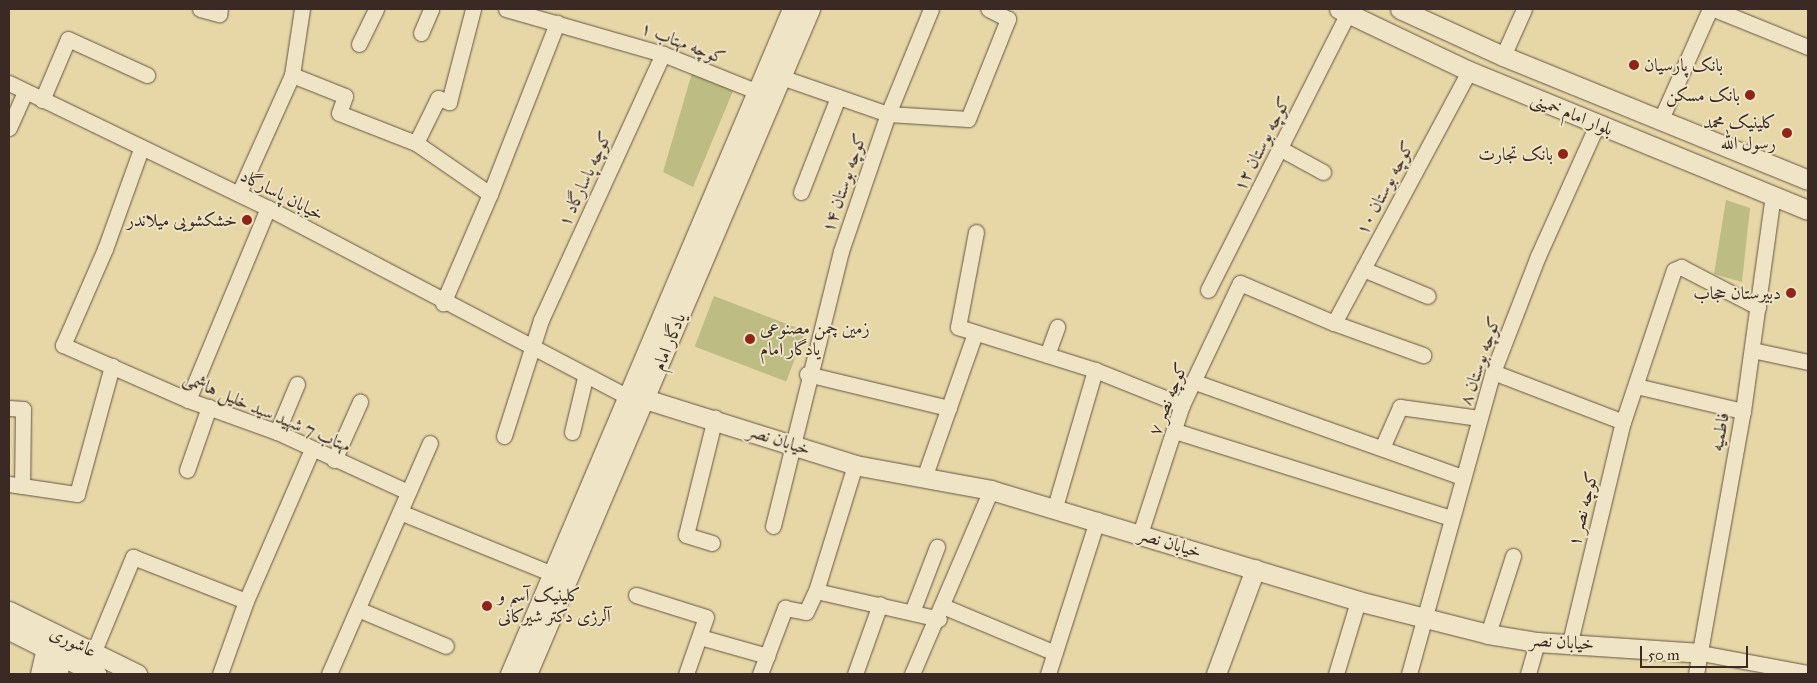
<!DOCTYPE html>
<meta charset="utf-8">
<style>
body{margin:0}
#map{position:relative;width:1817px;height:683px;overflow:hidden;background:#e7d6a6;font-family:"IM FELL Great Primer",Amiri,serif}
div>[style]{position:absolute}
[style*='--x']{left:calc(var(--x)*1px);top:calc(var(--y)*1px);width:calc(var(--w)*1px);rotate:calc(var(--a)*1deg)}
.green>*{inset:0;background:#bcbc83;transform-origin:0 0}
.roads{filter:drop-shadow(0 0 1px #655544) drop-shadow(0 0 1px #655544)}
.minor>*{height:15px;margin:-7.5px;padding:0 7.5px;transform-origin:7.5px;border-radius:7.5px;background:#efe4c5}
.tertiary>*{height:19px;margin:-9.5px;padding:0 9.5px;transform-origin:9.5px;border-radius:9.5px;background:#efe4c5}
.dots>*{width:14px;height:14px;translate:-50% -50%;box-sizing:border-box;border:2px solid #efe4c5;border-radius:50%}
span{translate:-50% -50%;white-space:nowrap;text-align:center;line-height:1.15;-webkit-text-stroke:4px #efe4c5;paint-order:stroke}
.street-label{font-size:18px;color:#3a2a23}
.poi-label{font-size:18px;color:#3a2a23}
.left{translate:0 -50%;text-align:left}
.right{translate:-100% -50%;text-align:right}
.frame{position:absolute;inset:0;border:10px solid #3a2a23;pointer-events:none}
.scale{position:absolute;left:1640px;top:646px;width:108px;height:22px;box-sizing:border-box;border:2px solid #3a2a23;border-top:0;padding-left:6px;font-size:15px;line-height:18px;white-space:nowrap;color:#3a2a23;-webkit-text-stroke:4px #efe4c5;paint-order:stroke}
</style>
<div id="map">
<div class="green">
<div style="clip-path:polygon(692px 73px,733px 91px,693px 187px,663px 172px)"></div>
<div style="clip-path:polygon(1726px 200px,1750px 208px,1742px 282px,1714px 274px)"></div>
<div style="left:714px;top:296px;width:98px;height:54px;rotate:21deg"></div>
</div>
<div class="roads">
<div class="minor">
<div style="--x:200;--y:9;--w:20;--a:15"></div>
<div style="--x:219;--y:14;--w:5;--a:-79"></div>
<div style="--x:506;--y:9;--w:163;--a:16"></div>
<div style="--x:663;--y:54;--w:102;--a:21.8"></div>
<div style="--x:1714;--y:9;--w:101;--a:22"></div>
<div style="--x:421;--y:33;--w:26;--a:-67"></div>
<div style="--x:359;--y:44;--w:39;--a:-64"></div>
<div style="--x:1503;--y:56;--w:51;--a:-65.9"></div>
<div style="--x:292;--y:75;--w:57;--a:21.6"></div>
<div style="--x:345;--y:96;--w:18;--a:109"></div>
<div style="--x:339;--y:113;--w:83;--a:21.3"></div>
<div style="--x:416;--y:143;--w:90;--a:34.6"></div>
<div style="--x:490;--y:194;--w:119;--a:113.3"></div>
<div style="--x:781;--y:77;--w:113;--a:19.1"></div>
<div style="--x:888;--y:114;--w:80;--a:3.6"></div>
<div style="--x:968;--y:119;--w:108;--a:-68.2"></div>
<div style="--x:1008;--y:19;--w:22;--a:-153"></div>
<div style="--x:9;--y:83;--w:288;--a:25.8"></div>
<div style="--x:268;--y:208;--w:407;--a:27.7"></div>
<div style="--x:42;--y:100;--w:66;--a:-66.9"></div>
<div style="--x:68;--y:39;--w:87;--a:24.5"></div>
<div style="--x:1661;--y:119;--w:120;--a:-66"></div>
<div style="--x:9;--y:128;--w:39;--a:-66"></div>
<div style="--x:416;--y:143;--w:50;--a:-63.9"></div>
<div style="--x:438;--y:98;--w:12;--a:20"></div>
<div style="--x:449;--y:102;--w:96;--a:-75.5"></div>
<div style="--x:141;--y:149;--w:106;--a:109.8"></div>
<div style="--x:105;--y:249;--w:105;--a:113.6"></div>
<div style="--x:63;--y:345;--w:137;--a:23.7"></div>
<div style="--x:188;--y:400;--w:95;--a:19.8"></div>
<div style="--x:277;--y:432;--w:144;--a:24.6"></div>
<div style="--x:1281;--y:149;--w:48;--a:28.7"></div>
<div style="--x:801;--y:192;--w:102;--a:-68.7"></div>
<div style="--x:239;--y:193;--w:129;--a:-65.8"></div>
<div style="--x:292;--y:75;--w:67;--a:-81.4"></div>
<div style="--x:490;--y:194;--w:184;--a:-68.6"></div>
<div style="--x:976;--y:232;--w:97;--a:100.7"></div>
<div style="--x:958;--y:327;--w:144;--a:17.4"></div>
<div style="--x:1095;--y:370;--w:94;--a:21.9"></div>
<div style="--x:1363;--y:269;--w:70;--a:22.6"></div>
<div style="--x:1208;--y:290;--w:310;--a:-63.2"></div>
<div style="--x:1334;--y:323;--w:286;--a:-61.8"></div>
<div style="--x:1752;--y:350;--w:57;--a:12.1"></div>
<div style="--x:1047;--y:355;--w:30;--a:-70"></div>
<div style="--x:1493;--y:372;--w:139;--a:21"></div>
<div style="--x:807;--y:374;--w:146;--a:13.5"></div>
<div style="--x:1195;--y:382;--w:283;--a:19.6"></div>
<div style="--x:1636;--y:386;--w:110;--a:13.2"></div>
<div style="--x:188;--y:400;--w:208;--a:-67.4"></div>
<div style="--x:9;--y:408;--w:14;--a:4"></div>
<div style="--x:23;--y:409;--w:77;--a:90.7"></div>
<div style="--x:1175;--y:431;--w:289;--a:17.5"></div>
<div style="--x:277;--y:432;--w:52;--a:-67.4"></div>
<div style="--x:572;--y:432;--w:56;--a:-76.5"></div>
<div style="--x:504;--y:436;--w:122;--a:-72.3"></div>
<div style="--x:541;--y:320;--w:293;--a:-65.4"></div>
<div style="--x:1382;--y:448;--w:45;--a:-66.3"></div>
<div style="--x:1400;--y:407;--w:80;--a:7.9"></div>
<div style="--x:334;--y:460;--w:64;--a:-65.9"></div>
<div style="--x:187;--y:470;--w:67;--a:-70.8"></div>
<div style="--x:924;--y:478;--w:154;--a:-70.6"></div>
<div style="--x:9;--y:484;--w:69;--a:8.4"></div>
<div style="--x:77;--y:494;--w:133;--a:-74.7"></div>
<div style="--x:1055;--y:507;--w:143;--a:-73.7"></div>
<div style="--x:400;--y:512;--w:165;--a:22.1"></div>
<div style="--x:773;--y:526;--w:283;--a:-76.1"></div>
<div style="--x:841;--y:251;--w:145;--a:-71.1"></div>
<div style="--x:888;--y:114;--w:113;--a:-67.7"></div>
<div style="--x:1140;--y:534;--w:136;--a:-72"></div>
<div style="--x:1182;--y:405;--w:135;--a:-64.6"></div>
<div style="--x:1240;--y:283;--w:102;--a:23.1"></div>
<div style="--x:1334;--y:323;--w:95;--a:19.8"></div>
<div style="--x:712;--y:543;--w:27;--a:-163"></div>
<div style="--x:686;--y:535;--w:121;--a:-76.1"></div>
<div style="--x:816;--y:591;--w:132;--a:-72.8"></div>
<div style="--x:636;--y:595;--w:73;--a:17.4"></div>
<div style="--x:706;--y:617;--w:60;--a:109.3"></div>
<div style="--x:945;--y:607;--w:119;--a:22.7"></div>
<div style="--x:360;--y:610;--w:93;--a:22.7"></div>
<div style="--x:912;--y:612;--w:70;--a:-69"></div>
<div style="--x:1488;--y:634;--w:82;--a:-72.2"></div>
<div style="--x:700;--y:637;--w:70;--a:15.8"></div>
<div style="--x:1570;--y:642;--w:226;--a:-76.5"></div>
<div style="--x:1623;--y:422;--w:160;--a:-71.5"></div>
<div style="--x:1674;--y:270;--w:8;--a:-23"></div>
<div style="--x:1681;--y:267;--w:87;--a:27.5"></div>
<div style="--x:94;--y:651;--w:102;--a:-67.5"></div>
<div style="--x:133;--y:557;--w:121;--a:21.3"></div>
<div style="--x:1701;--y:653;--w:109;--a:10.6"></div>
<div style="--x:220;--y:674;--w:77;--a:-70.4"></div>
<div style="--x:246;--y:601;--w:166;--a:-66.5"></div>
<div style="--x:329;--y:674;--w:252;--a:-66.4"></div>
<div style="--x:760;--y:674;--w:71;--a:-69.3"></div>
<div style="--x:785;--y:608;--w:21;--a:11"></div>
<div style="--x:806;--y:612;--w:23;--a:-65"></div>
<div style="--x:816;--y:591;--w:126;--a:12.8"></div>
<div style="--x:855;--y:674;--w:74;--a:-70.3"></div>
<div style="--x:912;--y:674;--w:200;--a:-66.8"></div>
<div style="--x:1048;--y:674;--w:162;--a:-72.3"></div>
<div style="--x:1336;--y:674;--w:76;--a:-73.2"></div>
<div style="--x:1409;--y:674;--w:313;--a:-74.5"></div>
<div style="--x:1493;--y:372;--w:124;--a:-68.8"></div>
<div style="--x:1538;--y:256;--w:144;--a:-65.8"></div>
<div style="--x:1528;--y:674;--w:33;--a:-74"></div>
<div style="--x:1696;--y:674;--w:267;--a:-79.9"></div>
<div style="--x:1743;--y:411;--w:218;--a:-82.1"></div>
</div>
<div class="tertiary">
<div style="--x:1339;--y:9;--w:144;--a:25.5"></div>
<div style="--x:1469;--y:71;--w:366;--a:22.3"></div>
<div style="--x:1400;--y:9;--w:113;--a:24.5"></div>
<div style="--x:1503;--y:56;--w:329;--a:22.1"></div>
<div style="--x:645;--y:399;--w:220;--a:17.4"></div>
<div style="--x:855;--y:465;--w:138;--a:10.4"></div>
<div style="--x:991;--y:490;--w:383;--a:16.8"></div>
<div style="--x:1358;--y:601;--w:134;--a:14.2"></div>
<div style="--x:1488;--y:634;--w:50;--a:9.3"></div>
<div style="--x:1537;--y:642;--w:164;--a:3.8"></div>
<div style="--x:9;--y:611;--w:143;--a:26.2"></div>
<div style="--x:9;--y:630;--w:98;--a:26.6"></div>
<div style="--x:40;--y:674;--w:26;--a:-77"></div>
<div style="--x:46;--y:649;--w:13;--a:-42"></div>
<div style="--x:58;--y:674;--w:29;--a:-84"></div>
<div style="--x:510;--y:674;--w:722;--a:-67.02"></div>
<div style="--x:527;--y:674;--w:723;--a:-66.95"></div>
<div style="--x:1216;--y:674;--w:112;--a:-69.6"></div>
</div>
</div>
<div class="dots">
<div style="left:1634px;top:65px;background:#8f2418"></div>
<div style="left:1750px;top:95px;background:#8f2418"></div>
<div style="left:1787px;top:133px;background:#8f2418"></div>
<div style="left:1563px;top:154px;background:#8f2418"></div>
<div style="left:247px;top:220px;background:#8f2418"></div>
<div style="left:1791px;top:293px;background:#8f2418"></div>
<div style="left:750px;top:339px;background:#8f2418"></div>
<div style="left:487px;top:606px;background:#8f2418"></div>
</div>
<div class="street-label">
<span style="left:683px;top:43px;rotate:21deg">کوچه مهتاب ۱</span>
<span style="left:1572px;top:114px;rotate:22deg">بلوار امام خمینی</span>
<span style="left:1262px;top:144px;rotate:-63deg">کوچه بوستان ۱۲</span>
<span style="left:585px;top:179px;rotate:-65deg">کوچه پاسارگاد ۱</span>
<span style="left:844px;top:183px;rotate:-71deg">کوچه بوستان ۱۴</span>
<span style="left:1385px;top:188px;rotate:-62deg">کوچه بوستان ۱۰</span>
<span style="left:282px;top:195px;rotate:27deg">خیابان پاسارگاد</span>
<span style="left:669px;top:342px;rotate:-68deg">یادگار امام</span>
<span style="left:1480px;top:361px;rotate:-71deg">کوچه بوستان ۸</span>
<span style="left:1168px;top:399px;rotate:-68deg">کوچه نصر ۷</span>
<span style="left:267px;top:412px;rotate:23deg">مهتاب 7 شهید سید خلیل هاشمی</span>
<span style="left:1720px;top:432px;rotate:-80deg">فاطمیه</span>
<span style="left:779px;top:440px;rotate:18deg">خیابان نصر</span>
<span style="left:1583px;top:509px;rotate:-76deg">کوچه نصر ۱</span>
<span style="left:1170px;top:543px;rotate:17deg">خیابان نصر</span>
<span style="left:73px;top:642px;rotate:25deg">عاشوری</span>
<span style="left:1562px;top:642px;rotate:4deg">خیابان نصر</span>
</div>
<div class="poi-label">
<span class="left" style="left:1644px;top:65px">بانک پارسیان</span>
<span class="right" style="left:1740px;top:95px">بانک مسکن</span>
<span class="right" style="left:1776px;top:133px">کلینیک محمد<br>رسول الله</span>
<span class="right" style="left:1553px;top:154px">بانک تجارت</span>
<span class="right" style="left:237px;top:220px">خشکشویی میلاندر</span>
<span class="right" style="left:1781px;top:293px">دبیرستان حجاب</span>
<span class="left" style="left:760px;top:339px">زمین چمن مصنوعی<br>یادگار امام</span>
<span class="left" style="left:498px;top:606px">کلینیک آسم و<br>آلرژی دکتر شیرکانی</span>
</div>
<div class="frame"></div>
<div class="scale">50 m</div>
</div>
